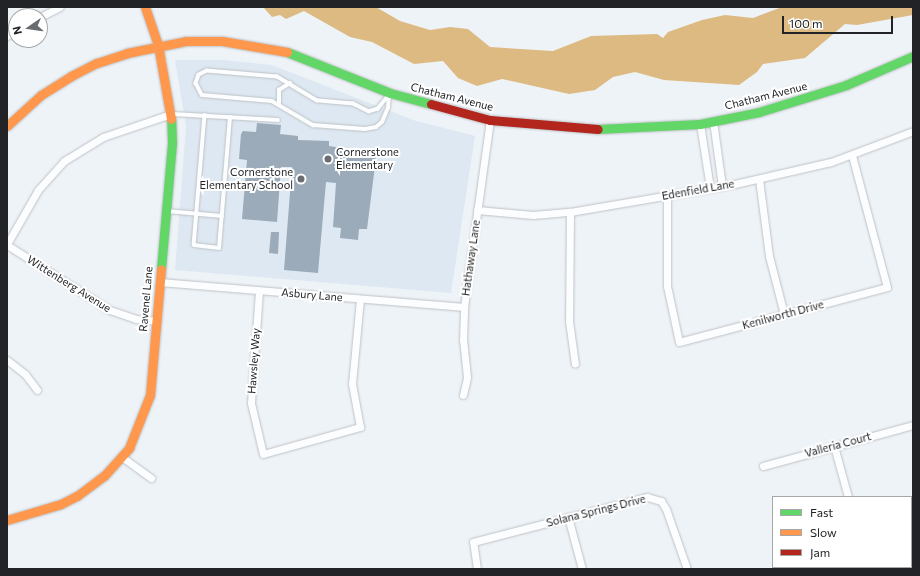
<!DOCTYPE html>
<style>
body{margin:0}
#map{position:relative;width:920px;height:576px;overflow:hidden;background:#eef3f8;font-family:Commissioner,sans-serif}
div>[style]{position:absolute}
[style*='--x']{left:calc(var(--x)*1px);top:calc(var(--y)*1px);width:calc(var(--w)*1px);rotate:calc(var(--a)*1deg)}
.built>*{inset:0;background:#dee8f2}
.water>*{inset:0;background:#ddba81}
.building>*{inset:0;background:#9babb9}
.roads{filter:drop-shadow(0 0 1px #bec2c5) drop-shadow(0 0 1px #bec2c5)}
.lane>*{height:3.5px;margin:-1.75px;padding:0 1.75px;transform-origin:1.75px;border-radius:1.75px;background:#fcfdfe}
.street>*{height:7px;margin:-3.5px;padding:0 3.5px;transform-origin:3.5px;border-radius:3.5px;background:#fcfdfe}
.fast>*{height:9px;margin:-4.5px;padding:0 4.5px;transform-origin:4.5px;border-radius:4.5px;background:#63d668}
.slow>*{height:9px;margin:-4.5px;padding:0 4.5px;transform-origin:4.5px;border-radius:4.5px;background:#ff974d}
.jam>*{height:9px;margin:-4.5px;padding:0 4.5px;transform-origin:4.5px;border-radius:4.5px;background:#b3261e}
.dots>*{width:11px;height:11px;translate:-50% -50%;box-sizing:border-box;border:2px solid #fff;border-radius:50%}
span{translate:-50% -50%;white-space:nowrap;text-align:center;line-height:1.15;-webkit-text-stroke:4px #fff;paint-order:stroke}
.street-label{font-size:11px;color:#212326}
.poi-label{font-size:11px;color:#212326}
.left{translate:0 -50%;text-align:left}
.right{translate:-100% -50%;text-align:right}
.frame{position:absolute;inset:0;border:8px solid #212326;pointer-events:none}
.legend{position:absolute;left:772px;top:496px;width:140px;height:72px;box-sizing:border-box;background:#fff;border:1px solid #a6a7a8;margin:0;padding:5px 7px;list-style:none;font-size:12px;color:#212326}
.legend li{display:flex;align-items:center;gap:8px;height:20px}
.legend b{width:20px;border:1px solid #a6a7a8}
.north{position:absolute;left:8px;top:8px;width:40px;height:40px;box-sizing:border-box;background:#fff;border:1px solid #a6a7a8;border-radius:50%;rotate:257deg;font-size:11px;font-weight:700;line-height:16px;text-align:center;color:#212326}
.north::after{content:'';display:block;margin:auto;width:14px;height:18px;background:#696c70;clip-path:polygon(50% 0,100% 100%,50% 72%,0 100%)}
.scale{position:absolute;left:782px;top:16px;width:111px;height:18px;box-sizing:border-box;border:2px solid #212326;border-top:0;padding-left:5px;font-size:12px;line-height:14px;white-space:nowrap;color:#212326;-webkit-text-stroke:3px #fff;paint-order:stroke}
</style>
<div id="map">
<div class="built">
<div style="clip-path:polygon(175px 60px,224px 60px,272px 65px,413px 120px,475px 136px,451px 293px,175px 270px,186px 126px)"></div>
</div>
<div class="water">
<div style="clip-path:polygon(263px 7px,376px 7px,400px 21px,430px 30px,450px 27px,468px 29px,490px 47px,553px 51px,591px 36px,657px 34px,663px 38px,668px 32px,702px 20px,725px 15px,753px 18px,782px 7px,913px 7px,913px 15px,857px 25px,845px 24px,805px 58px,763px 64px,757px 72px,739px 85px,664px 80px,635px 72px,613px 77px,595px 90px,569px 94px,502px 79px,477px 86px,458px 78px,443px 61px,414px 64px,372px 42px,350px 37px,304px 11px,286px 19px,280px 15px,272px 17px)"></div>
</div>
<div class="building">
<div style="clip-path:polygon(257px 123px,281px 125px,280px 134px,298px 136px,298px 140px,329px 141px,329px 146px,362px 151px,362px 157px,376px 158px,367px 229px,359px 229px,358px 240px,340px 238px,341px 228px,333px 227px,336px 183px,326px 182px,318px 273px,284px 270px,292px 167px,281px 167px,277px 222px,242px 219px,247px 160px,239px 159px,241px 134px,243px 131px,256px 132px)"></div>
<div style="clip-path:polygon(271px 232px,279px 232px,278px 254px,269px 253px)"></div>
</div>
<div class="roads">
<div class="lane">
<div style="--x:388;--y:97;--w:16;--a:130"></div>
<div style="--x:378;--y:109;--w:9;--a:162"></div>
<div style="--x:369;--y:112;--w:18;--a:-153"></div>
<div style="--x:353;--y:104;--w:36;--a:-175"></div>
<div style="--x:317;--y:101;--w:47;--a:-149"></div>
<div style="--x:277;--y:77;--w:70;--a:-175.1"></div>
<div style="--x:207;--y:71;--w:9;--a:153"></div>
<div style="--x:199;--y:75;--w:9;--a:111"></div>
<div style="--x:196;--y:83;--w:13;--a:63"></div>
<div style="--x:202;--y:95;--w:70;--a:4.9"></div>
<div style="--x:272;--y:101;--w:48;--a:30.3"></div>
<div style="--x:313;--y:125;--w:52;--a:4.4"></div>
<div style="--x:365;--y:129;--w:11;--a:-10"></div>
<div style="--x:376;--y:127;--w:8;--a:-40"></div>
<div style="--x:382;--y:122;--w:15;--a:-67"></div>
<div style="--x:388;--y:108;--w:13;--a:-86"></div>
<div style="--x:279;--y:103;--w:13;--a:-90"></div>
<div style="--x:279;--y:90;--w:13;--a:-32"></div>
<div style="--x:173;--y:114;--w:105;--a:3.3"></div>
<div style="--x:205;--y:115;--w:130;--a:94.8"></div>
<div style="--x:194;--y:245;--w:25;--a:7"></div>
<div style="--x:219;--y:248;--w:131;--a:-85.2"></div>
<div style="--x:167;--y:211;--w:55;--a:5.2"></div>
</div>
<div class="street">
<div style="--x:40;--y:17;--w:22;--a:-27"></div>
<div style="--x:7;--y:36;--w:11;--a:-38"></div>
<div style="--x:713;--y:121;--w:66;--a:82.1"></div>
<div style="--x:700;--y:124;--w:65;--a:81.1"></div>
<div style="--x:759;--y:179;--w:78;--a:82.6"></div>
<div style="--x:769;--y:256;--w:60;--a:75.5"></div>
<div style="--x:667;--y:195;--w:91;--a:90"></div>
<div style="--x:667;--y:286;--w:57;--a:77.9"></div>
<div style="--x:679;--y:342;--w:215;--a:-14.8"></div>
<div style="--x:887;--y:287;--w:137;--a:-104.9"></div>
<div style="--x:477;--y:210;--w:56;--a:5.1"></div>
<div style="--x:533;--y:215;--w:37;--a:-5"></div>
<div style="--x:570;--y:212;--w:171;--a:-9.7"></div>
<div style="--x:739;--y:183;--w:94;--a:-12.9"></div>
<div style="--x:831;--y:162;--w:88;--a:-20.7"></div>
<div style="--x:570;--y:212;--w:109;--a:90.5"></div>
<div style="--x:569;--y:321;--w:43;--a:82.1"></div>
<div style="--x:7;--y:244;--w:62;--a:-60.1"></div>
<div style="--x:38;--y:190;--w:39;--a:-48"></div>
<div style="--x:64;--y:161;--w:46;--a:-31.6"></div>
<div style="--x:103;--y:137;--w:72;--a:-18.7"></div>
<div style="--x:7;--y:245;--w:122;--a:32.3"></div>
<div style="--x:110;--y:310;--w:28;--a:19"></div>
<div style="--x:136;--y:319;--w:21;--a:5"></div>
<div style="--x:160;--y:282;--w:305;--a:4.7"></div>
<div style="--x:259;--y:291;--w:112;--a:94.1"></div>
<div style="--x:251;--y:403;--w:52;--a:76.8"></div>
<div style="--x:263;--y:454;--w:101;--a:-15.6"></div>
<div style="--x:360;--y:427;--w:44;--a:-100.5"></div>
<div style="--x:352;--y:384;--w:85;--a:-84.6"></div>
<div style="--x:7;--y:360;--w:23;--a:38"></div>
<div style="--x:25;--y:374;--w:20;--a:53"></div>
<div style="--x:463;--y:395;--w:18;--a:-77"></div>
<div style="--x:467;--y:377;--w:37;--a:-96"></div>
<div style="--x:463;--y:340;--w:33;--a:-88"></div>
<div style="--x:464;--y:307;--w:189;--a:-82.1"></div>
<div style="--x:834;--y:446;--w:53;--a:74.6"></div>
<div style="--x:122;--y:457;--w:36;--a:36"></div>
<div style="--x:763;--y:466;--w:156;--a:-15.3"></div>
<div style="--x:568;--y:517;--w:54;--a:74.9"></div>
<div style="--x:902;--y:567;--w:4;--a:34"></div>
<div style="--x:477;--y:569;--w:27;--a:-98"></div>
<div style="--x:473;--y:542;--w:180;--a:-14.5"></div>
<div style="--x:647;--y:497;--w:15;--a:16"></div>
<div style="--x:661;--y:501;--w:9;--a:58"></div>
<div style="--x:666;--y:509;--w:64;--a:70.7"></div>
<div style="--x:777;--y:569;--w:5;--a:-22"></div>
</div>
<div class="fast">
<div style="--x:287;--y:52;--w:111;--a:21.7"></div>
<div style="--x:390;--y:93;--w:42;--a:15"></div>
<div style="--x:598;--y:129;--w:102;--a:-2.8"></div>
<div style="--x:700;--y:124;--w:60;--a:-11.5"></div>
<div style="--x:759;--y:112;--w:91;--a:-17.2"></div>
<div style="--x:846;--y:85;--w:73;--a:-23.4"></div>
<div style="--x:161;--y:269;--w:127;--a:-85"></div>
<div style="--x:172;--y:142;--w:23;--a:-92"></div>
</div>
<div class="slow">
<div style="--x:145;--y:7;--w:40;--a:71.1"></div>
<div style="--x:158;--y:45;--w:75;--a:80"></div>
<div style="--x:7;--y:126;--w:46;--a:-42.4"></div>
<div style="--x:41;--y:95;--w:36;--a:-32"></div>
<div style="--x:71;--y:76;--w:29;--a:-27"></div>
<div style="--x:97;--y:63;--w:32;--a:-18"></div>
<div style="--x:127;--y:53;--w:60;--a:-11.5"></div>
<div style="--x:186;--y:41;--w:36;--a:0"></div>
<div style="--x:222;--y:41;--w:66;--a:9.6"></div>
<div style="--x:7;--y:520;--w:56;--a:-16.5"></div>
<div style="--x:61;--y:504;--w:18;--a:-27"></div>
<div style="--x:77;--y:496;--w:34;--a:-37"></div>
<div style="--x:104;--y:476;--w:38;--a:-48"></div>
<div style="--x:129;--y:448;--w:57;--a:-68.4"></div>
<div style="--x:150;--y:395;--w:126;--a:-85"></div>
</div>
<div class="jam">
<div style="--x:431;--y:104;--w:61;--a:15.2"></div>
<div style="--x:490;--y:120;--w:108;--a:4.8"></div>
</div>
</div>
<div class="dots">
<div style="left:328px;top:159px;background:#696c70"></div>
<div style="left:301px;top:179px;background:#696c70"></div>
</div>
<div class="street-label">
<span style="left:766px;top:96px;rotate:-14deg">Chatham Avenue</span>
<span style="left:452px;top:97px;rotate:14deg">Chatham Avenue</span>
<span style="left:698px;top:190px;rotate:-10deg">Edenfield Lane</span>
<span style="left:471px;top:258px;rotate:-82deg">Hathaway Lane</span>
<span style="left:69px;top:284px;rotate:32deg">Wittenberg Avenue</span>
<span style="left:312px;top:295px;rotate:5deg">Asbury Lane</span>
<span style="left:146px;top:299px;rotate:-85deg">Ravenel Lane</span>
<span style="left:783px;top:315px;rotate:-15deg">Kenilworth Drive</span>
<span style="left:254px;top:361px;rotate:-86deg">Hawsley Way</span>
<span style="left:838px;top:445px;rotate:-15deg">Valleria Court</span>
<span style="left:596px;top:511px;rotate:-14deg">Solana Springs Drive</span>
</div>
<div class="poi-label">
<span class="left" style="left:336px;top:159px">Cornerstone<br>Elementary</span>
<span class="right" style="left:293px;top:179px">Cornerstone<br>Elementary School</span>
</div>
<div class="frame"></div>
<ul class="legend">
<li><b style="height:5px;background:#63d668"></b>Fast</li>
<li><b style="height:5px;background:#ff974d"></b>Slow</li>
<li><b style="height:5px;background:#b3261e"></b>Jam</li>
</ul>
<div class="north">N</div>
<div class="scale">100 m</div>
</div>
